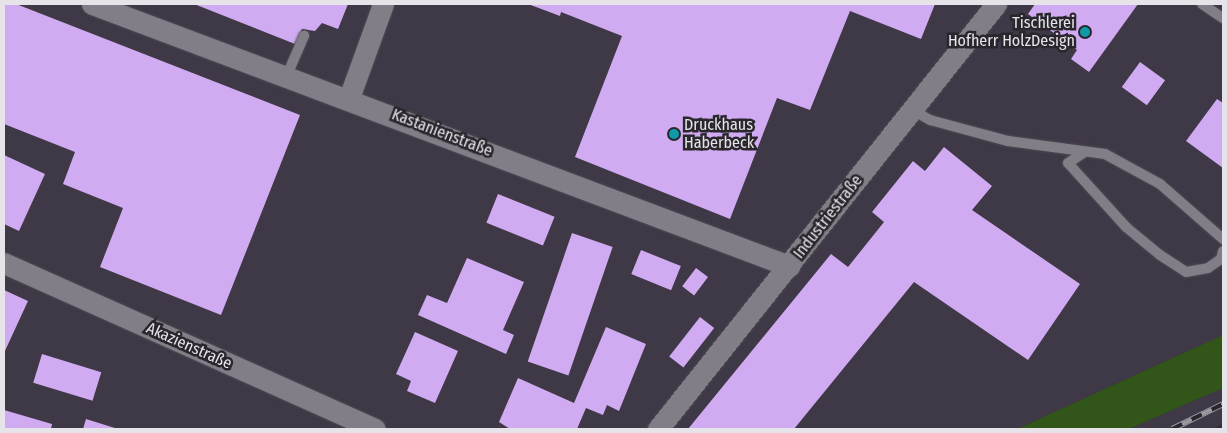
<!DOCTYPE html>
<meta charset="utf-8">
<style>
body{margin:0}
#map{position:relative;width:1227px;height:433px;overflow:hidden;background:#343037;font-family:"Fira Sans Condensed",sans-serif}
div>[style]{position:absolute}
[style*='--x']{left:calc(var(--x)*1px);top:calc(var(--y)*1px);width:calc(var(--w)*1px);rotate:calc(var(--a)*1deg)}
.built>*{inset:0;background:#3f3846}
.green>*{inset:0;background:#32551a}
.building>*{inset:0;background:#d0abf1;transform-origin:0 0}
.roads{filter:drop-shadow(0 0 1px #504d54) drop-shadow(0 0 1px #504d54)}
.service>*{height:10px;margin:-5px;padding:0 5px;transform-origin:5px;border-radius:5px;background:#827e87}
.minor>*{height:21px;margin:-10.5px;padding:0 10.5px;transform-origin:10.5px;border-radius:10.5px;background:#827e87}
.rail>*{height:5.5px;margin-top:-2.75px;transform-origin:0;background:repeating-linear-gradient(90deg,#2a262d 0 11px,#9a979d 0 22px);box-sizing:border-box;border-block:1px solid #9a979d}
.dots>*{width:14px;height:14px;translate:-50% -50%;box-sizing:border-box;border:2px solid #2a262d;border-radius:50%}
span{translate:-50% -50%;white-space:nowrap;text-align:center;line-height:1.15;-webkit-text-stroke:5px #2a262d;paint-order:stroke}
.poi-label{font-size:16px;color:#e7e4e9}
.right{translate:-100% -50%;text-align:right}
.left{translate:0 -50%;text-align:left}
.street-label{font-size:16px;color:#e7e4e9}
.frame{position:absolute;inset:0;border:5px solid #e7e4e9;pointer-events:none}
</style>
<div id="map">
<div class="built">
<div style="clip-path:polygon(4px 4px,1223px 4px,1223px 335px,1017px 429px,4px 429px)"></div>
<div style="clip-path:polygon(1223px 388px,1223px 424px,1212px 429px,1129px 429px)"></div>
</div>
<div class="green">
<div style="clip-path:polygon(1223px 335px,1223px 388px,1129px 429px,1017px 429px)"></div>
</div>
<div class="building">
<div style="clip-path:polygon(4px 4px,16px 4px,300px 115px,221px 315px,100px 267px,123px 208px,63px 184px,75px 152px,4px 124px)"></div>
<div style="clip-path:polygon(194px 4px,348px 4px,338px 29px,322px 23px,315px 31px,302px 29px,295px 44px)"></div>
<div style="clip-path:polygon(528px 4px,935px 4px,921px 39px,850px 11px,810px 110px,777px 98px,730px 219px,575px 157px,622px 36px,561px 12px,560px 16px)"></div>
<div style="clip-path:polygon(1035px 4px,1138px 4px,1089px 72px,1071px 59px,1077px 50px,1028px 14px)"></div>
<div style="left:1140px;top:62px;width:31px;height:31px;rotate:36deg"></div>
<div style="clip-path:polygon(1217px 99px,1223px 103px,1223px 168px,1186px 141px)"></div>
<div style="clip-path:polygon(944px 147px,992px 186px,972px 210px,1080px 284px,1028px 360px,914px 282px,794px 429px,688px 429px,831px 254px,848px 267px,884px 222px,872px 212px,913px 161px,925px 171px)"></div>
<div style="clip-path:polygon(4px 155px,45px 174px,19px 231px,4px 224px)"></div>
<div style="left:498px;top:194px;width:61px;height:31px;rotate:22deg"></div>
<div style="left:572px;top:233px;width:43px;height:136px;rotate:19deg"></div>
<div style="left:641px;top:250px;width:43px;height:26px;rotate:22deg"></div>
<div style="clip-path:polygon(467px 258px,524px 282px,503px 330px,514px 335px,506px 354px,418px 315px,427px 295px,447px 303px)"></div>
<div style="left:696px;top:268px;width:15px;height:23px;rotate:37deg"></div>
<div style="clip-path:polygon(4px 290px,28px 301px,4px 353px)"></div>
<div style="left:700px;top:317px;width:18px;height:50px;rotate:38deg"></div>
<div style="clip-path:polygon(606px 327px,646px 344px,619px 411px,607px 405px,603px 415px,586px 408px,577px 429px,510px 429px,499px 422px,518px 378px,574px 403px)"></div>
<div style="clip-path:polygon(415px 332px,458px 351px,435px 403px,407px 391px,411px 381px,396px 374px)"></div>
<div style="left:42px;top:354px;width:62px;height:30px;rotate:17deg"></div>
<div style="clip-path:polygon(4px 410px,52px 424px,51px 429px,4px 429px)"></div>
<div style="clip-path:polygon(86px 419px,118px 429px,83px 429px)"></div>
</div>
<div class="roads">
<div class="service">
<div style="--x:1202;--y:4;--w:25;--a:34"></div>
<div style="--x:287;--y:75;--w:43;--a:-66.4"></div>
<div style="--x:912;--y:110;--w:21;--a:29"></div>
<div style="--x:930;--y:120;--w:81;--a:15.1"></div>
<div style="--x:1008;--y:141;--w:98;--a:7.6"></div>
<div style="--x:1105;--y:154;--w:63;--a:28.6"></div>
<div style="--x:1160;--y:184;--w:84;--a:41.1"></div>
<div style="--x:1083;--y:153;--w:18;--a:146"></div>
<div style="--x:1068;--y:163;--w:86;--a:47.8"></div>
<div style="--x:1126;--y:227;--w:44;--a:39.5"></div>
<div style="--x:1160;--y:255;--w:31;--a:33"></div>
<div style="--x:1186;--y:272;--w:22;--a:-10"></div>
<div style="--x:1208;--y:268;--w:16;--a:-35"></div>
<div style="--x:1221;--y:259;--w:8;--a:-76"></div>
</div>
<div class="minor">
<div style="--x:92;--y:4;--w:745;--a:20.6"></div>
<div style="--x:349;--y:98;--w:100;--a:-70.1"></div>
<div style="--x:4;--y:263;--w:406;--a:24.1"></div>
<div style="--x:658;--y:429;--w:543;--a:-51.5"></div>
</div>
</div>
<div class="rail">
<div style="--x:1172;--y:429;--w:57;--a:-26.1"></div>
</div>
<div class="dots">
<div style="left:1085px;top:32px;background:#0f9aa8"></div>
<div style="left:674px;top:134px;background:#0f9aa8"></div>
</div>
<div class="poi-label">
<span class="right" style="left:1075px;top:32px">Tischlerei<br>Hofherr HolzDesign</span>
<span class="left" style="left:684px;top:134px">Druckhaus<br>Haberbeck</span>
</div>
<div class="street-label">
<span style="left:442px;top:133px;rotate:21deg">Kastanienstraße</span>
<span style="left:828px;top:217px;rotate:-52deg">Industriestraße</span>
<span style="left:189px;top:346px;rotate:24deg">Akazienstraße</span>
</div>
<div class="frame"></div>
</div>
